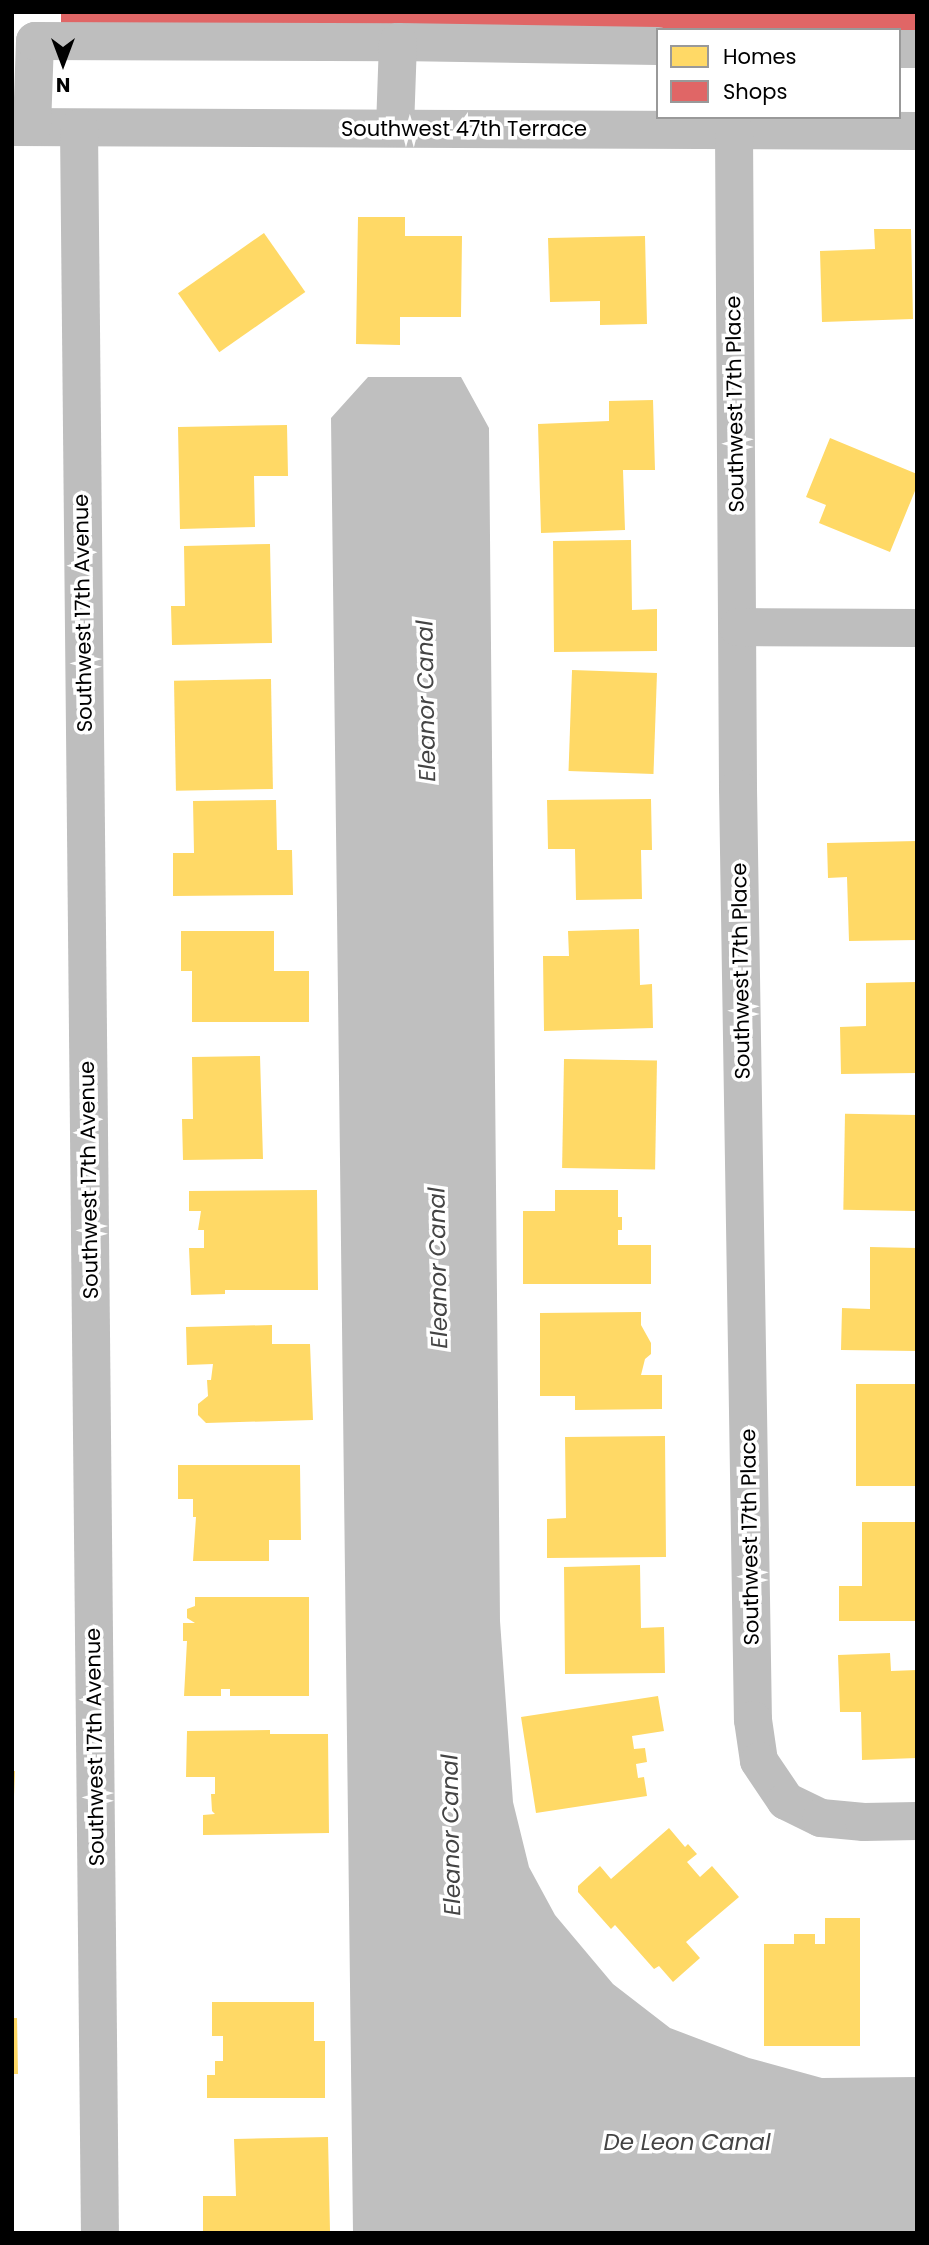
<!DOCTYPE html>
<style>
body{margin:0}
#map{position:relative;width:929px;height:2245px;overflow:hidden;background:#fff;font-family:Poppins,sans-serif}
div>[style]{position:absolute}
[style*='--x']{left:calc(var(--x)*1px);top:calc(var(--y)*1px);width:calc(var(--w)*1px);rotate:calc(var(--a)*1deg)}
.water>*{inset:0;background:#bfbfbf}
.homes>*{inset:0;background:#ffd966;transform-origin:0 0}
.shops>*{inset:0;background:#e06666}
.minor>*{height:38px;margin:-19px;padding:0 19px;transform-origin:19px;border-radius:19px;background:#bebebe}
span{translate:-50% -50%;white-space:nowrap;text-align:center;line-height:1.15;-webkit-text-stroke:7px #fff;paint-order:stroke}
.street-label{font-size:21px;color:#000}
.water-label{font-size:23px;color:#444;font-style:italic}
.frame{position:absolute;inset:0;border:14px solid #000;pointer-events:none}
.legend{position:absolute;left:656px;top:28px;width:245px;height:91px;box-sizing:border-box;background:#fff;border:2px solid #999;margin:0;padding:9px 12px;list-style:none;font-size:21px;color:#000}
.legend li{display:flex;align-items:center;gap:14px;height:35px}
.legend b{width:35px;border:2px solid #999}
.north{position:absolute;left:28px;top:28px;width:70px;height:70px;-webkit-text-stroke:5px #fff;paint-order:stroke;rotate:180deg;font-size:19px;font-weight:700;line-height:28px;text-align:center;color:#000}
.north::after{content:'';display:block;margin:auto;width:24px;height:32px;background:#000;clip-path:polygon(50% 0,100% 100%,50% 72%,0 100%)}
</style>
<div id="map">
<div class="water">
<div style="clip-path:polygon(368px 377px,461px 377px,489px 428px,500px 1621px,513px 1802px,529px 1867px,555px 1915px,613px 1984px,670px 2028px,749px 2058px,822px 2078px,917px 2077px,917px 2233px,353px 2233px,331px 418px)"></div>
</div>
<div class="homes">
<div style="clip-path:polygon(358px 217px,405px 217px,405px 236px,462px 236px,461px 317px,400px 317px,400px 345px,356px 344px)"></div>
<div style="clip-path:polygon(874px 229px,911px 229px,913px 319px,822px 322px,820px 251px,875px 249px)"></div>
<div style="left:264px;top:233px;width:72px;height:105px;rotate:55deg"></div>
<div style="clip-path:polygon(645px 236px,647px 324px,600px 325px,600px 301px,550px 302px,548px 238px)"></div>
<div style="clip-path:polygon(653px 400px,655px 470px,623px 470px,625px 530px,541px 533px,538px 424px,609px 421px,609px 401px)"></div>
<div style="clip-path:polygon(287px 425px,288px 476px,254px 476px,255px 527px,180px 529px,178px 427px)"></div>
<div style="clip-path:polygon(830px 438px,917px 474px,917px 486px,890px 552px,819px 523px,826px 505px,806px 497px)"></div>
<div style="clip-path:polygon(631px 540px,632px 610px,657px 609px,657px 651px,554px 652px,553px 541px)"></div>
<div style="clip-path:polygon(270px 544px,272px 643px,172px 645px,171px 606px,185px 606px,184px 546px)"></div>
<div style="left:657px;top:673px;width:101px;height:85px;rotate:92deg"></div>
<div style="left:271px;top:679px;width:110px;height:97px;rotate:89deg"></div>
<div style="clip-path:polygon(651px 799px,652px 850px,641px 850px,642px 899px,576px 900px,575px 849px,548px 849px,547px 800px)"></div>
<div style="clip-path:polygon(276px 800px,277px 850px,292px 850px,293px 895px,173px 896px,173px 853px,194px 853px,193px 801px)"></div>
<div style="clip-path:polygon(917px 841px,917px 940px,849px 941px,847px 877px,828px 878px,827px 843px)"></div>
<div style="clip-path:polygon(639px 929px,640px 985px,652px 984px,653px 1028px,544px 1031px,543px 956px,569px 956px,568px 931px)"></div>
<div style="clip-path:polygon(181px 931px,274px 931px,274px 971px,309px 971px,309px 1022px,192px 1022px,192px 971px,181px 971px)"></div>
<div style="clip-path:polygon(917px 982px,917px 1073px,841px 1074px,840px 1027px,866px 1026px,866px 983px)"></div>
<div style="clip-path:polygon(260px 1056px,263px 1159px,183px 1160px,182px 1119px,193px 1119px,192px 1057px)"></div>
<div style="left:564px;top:1059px;width:93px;height:109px;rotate:1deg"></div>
<div style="left:917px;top:1115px;width:96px;height:72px;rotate:91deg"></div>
<div style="clip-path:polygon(317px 1190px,318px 1290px,225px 1290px,225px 1294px,191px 1295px,189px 1248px,204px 1248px,204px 1230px,198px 1230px,201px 1211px,189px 1211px,189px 1191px)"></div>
<div style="clip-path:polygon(555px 1190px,618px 1190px,618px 1217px,622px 1217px,622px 1230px,618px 1230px,618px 1245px,651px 1245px,651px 1284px,523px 1284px,523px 1211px,555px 1211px)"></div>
<div style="clip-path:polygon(870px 1247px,917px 1248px,917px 1351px,841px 1350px,842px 1308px,870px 1309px)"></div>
<div style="clip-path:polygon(641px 1312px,641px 1325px,651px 1343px,651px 1354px,645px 1359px,641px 1375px,662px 1375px,662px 1409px,575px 1410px,575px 1396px,540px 1396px,540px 1313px)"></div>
<div style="clip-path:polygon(272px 1325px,272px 1344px,310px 1344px,313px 1420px,206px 1423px,198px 1415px,198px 1404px,208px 1396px,207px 1380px,211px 1380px,213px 1364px,187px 1365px,186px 1327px)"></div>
<div style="left:917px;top:1384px;width:102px;height:61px;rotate:90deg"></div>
<div style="clip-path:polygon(665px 1436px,666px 1557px,547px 1558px,547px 1519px,566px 1518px,565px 1437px)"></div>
<div style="clip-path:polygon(178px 1465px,300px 1465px,301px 1540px,269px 1540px,269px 1561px,193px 1561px,196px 1517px,193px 1517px,193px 1499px,178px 1499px)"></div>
<div style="clip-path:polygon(862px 1522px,917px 1522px,917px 1621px,839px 1621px,839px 1586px,862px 1586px)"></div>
<div style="clip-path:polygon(640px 1565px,641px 1628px,664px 1627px,665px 1673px,565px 1674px,564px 1567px)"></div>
<div style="clip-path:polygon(195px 1597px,309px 1597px,309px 1696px,230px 1696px,230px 1689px,221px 1689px,221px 1696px,184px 1696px,187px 1641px,183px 1641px,183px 1623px,195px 1623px,187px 1618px,187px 1609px,195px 1606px)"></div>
<div style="clip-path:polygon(890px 1653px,891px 1671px,917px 1670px,917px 1758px,862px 1760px,861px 1712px,840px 1712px,838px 1655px)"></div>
<div style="clip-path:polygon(658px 1696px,664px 1731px,632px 1736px,634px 1749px,645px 1748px,647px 1762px,636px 1764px,638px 1778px,644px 1777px,647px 1796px,536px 1813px,521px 1717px)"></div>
<div style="clip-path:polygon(270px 1730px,270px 1734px,328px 1734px,329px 1833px,203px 1835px,203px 1815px,215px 1814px,212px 1811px,211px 1794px,215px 1794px,215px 1777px,186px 1777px,187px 1731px)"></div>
<div style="clip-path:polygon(12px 1771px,15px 1771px,14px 1796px,12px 1796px)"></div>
<div style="clip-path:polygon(669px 1828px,685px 1847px,688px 1844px,697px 1854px,687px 1862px,700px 1877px,712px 1866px,739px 1897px,686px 1942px,700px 1958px,673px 1982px,659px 1966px,654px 1969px,615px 1925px,611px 1929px,578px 1892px,578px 1886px,600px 1866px,611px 1879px)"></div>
<div style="clip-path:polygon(825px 1918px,860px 1918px,860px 2046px,764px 2046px,764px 1944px,794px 1944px,794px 1934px,815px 1934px,815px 1944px,825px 1944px)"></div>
<div style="clip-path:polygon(212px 2002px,314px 2002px,314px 2041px,325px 2041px,325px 2098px,207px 2098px,207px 2075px,215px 2075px,215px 2061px,223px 2061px,223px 2036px,212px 2036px)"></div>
<div style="clip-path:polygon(12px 2018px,17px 2018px,18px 2074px,12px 2074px)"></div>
<div style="clip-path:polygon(328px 2137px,330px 2231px,203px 2232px,203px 2196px,236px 2196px,234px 2139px)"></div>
</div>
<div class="shops">
<div style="clip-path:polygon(61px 12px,917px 12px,917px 31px,61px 25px)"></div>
</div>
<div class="minor">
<div style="--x:899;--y:49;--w:18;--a:0"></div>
<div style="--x:12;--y:127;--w:905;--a:0.25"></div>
<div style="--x:32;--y:127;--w:86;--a:-88"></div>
<div style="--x:35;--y:41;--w:363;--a:0.2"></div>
<div style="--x:398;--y:42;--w:260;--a:0.9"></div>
<div style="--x:79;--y:128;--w:2105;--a:89.43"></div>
<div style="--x:395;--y:128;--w:86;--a:-88"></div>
<div style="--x:734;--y:131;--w:658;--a:89.65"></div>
<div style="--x:738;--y:789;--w:931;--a:89.08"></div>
<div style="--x:753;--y:1720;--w:41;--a:81.7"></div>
<div style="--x:759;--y:1761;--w:48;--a:56"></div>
<div style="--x:786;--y:1801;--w:39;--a:26"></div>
<div style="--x:821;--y:1818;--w:43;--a:5.3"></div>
<div style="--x:864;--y:1822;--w:53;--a:-1.1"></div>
<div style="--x:738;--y:627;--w:179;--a:0.3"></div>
</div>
<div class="street-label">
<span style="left:464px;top:129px">Southwest 47th Terrace</span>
<span style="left:735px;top:404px;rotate:-91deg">Southwest 17th Place</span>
<span style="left:83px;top:613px;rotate:-91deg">Southwest 17th Avenue</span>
<span style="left:741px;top:971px;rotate:-91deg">Southwest 17th Place</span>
<span style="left:89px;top:1180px;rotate:-91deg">Southwest 17th Avenue</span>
<span style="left:750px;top:1537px;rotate:-91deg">Southwest 17th Place</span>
<span style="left:95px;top:1747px;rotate:-91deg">Southwest 17th Avenue</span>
</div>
<div class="water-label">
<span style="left:426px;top:701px;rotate:-91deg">Eleanor Canal</span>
<span style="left:438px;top:1268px;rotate:-91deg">Eleanor Canal</span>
<span style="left:451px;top:1835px;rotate:-91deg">Eleanor Canal</span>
<span style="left:687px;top:2142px">De Leon Canal</span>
</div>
<div class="frame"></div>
<ul class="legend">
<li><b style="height:19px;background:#ffd966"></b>Homes</li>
<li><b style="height:19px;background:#e06666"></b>Shops</li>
</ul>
<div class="north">N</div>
</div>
